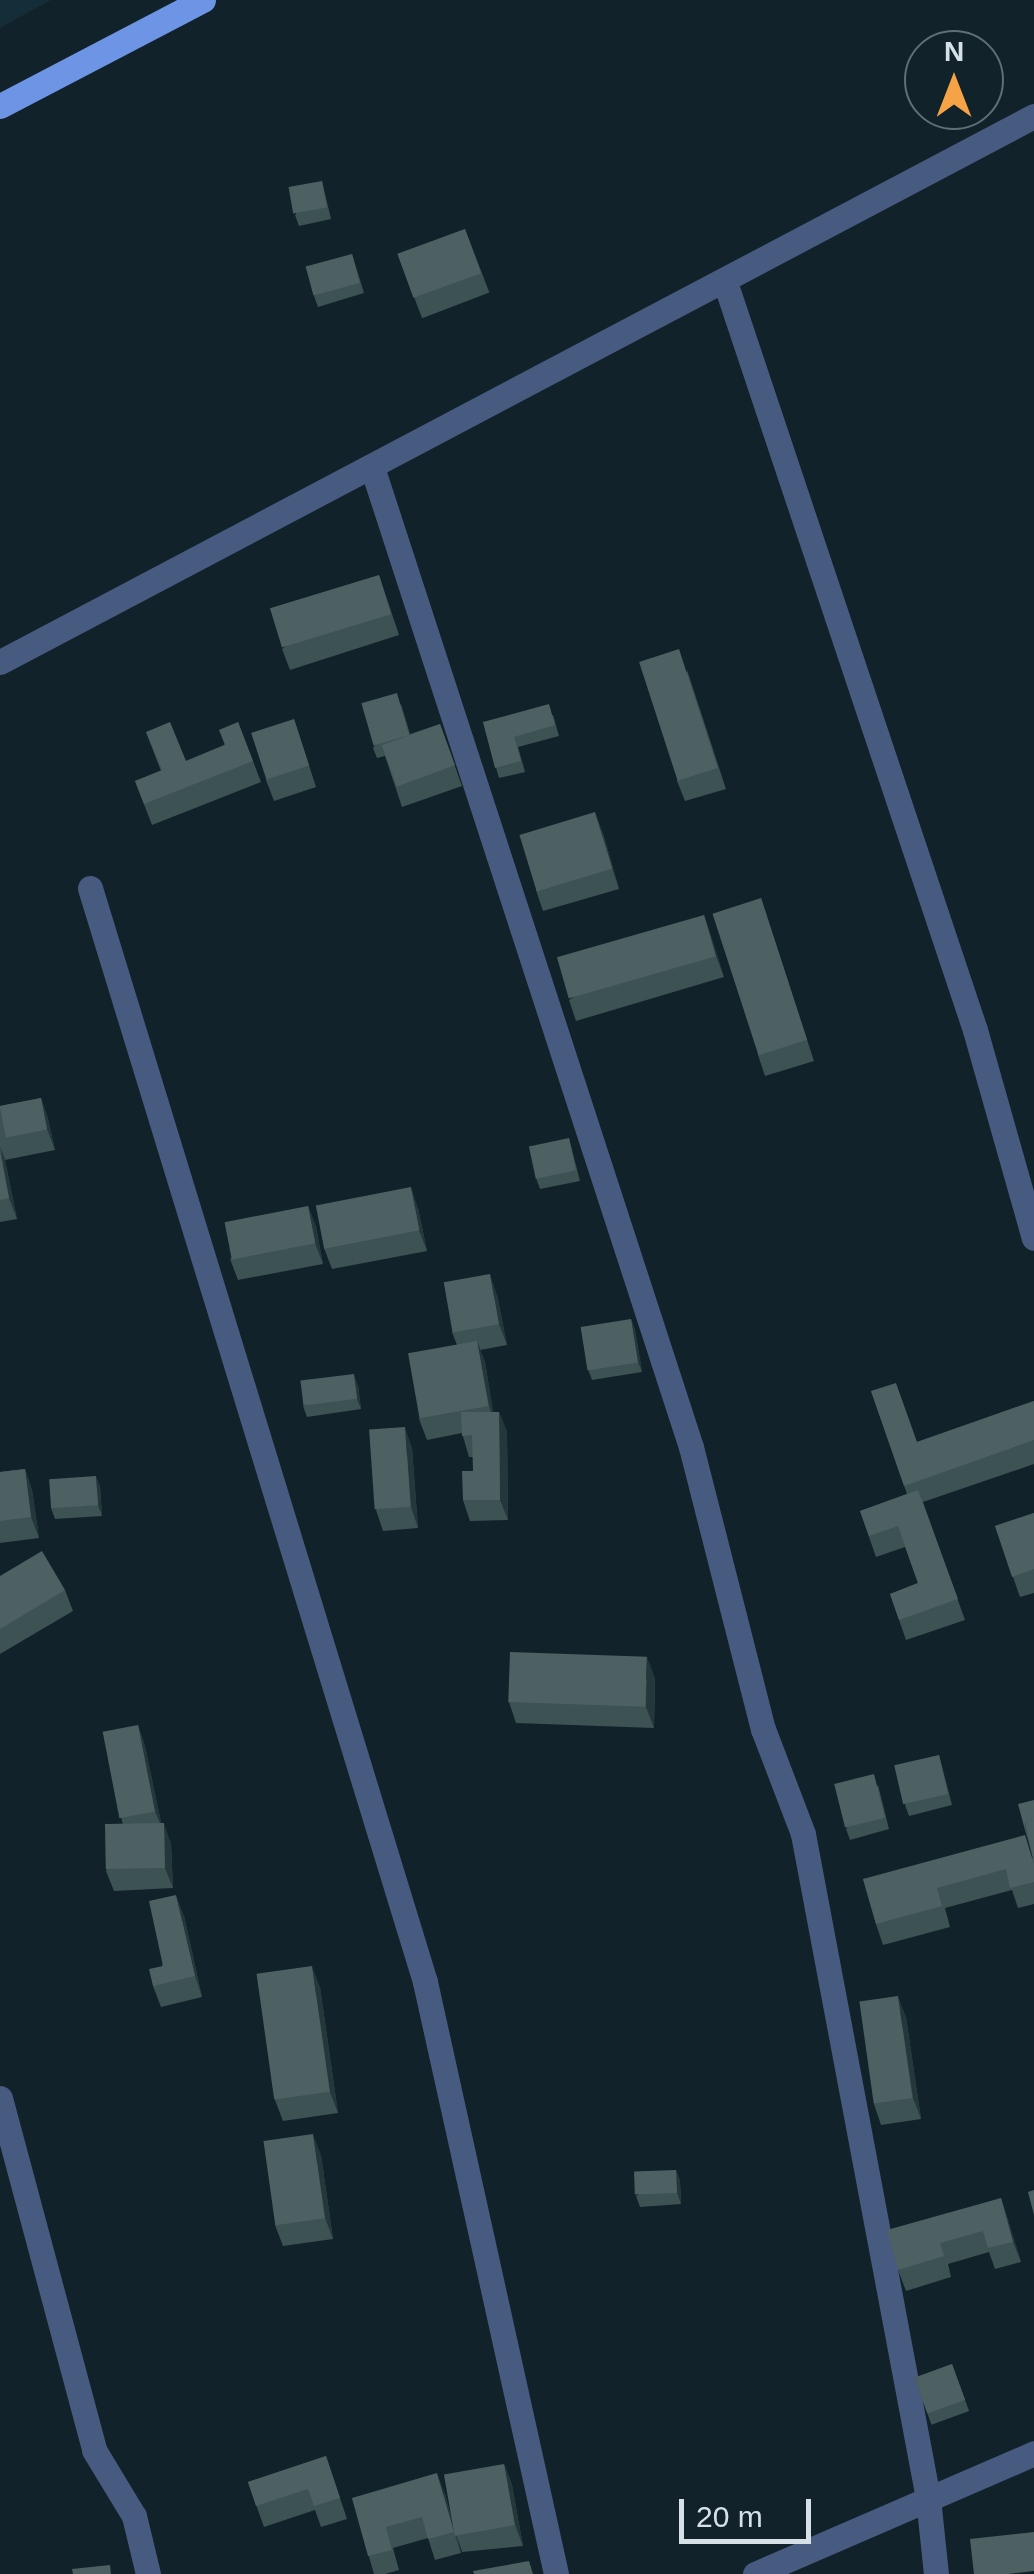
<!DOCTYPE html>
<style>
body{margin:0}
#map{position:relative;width:1034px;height:2574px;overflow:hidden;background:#11222a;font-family:Arial,sans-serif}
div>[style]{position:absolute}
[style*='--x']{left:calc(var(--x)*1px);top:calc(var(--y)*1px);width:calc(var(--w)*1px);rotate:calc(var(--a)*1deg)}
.built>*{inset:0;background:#142d38}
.minor>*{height:25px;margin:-12.5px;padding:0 12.5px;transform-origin:12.5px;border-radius:12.5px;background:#475b81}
.major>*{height:25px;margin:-12.5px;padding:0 12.5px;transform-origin:12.5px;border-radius:12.5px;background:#6e95e5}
.wall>*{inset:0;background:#3d5253;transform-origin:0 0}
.shaded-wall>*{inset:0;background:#24383c}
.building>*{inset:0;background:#4d6163;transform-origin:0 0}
span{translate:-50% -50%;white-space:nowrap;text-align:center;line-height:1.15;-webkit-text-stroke:8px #11222a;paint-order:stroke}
.north{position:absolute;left:904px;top:30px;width:100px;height:100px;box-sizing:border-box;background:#11222a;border:2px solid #606e76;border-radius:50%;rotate:0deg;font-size:28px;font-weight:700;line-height:40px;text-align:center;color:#d6e1e7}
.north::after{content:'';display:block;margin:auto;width:35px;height:45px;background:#f6a247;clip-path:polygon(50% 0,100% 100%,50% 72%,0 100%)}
.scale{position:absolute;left:679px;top:2499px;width:132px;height:45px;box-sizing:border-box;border:5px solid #d6e1e7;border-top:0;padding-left:12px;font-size:30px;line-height:35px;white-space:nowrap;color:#d6e1e7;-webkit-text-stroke:8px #11222a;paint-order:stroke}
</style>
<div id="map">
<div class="built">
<div style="clip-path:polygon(0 0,51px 0,0 28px)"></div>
</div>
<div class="minor">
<div style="--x:725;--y:282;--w:789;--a:71.52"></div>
<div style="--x:975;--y:1030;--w:216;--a:74.2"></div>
<div style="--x:372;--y:467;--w:1031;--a:71.97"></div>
<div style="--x:691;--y:1447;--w:291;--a:75.7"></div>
<div style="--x:763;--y:1729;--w:112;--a:69.1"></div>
<div style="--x:803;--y:1834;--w:676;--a:79.34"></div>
<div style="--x:928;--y:2498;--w:76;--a:84"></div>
<div style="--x:0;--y:662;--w:1169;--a:-27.84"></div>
<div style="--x:90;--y:888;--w:1144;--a:72.97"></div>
<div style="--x:425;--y:1982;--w:606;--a:77.52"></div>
<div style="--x:0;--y:2098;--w:364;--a:75"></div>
<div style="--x:94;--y:2450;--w:77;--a:58.8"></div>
<div style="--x:134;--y:2516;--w:60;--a:76.4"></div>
<div style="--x:755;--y:2574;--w:304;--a:-23.4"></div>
</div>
<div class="major">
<div style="--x:0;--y:106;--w:229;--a:-27.6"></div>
</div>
<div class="wall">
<div style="clip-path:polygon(322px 181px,331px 219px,299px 226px,295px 215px)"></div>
<div style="left:465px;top:229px;width:68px;height:72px;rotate:69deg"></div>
<div style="clip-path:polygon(352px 254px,364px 293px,318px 307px,314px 296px)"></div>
<div style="clip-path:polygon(379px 575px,399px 635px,290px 670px,282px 649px)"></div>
<div style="clip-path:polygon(687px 670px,726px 789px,685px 801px,677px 781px)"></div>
<div style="clip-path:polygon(401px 704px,410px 734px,440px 724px,462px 786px,402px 807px,385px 756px,377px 758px,373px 748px)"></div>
<div style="clip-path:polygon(553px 715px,559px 736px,518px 747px,525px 772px,499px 778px,483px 722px)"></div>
<div style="clip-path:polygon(294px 719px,316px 787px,274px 801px,266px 780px)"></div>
<div style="clip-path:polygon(238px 722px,261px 782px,152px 825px,135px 781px,161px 771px,146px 732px,186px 761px,224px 745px)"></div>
<div style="clip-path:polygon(603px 833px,619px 889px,543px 911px,536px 890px)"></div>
<div style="clip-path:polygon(761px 898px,814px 1061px,765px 1076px,758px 1055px)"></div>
<div style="clip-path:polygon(704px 915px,724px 977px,576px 1021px,569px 1000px)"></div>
<div style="clip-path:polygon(41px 1098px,48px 1119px,55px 1150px,5px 1160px,17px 1219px,0 1222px,0 1106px)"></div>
<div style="clip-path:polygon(569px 1138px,580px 1181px,540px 1189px,536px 1178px)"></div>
<div style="clip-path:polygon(308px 1206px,316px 1227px,323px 1264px,238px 1280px,230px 1259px)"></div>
<div style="clip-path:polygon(418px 1208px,427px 1251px,332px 1269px,324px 1248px)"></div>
<div style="clip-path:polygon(497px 1295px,507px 1345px,480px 1350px,485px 1362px,493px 1412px,499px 1412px,507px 1432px,508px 1520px,470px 1521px,463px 1500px,473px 1471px,473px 1457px,469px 1457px,462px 1433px,427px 1440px,419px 1419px,457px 1345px,452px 1332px)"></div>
<div style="clip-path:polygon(631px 1319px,635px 1330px,642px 1372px,592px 1380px,588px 1369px)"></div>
<div style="clip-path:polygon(358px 1385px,361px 1409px,307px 1417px,303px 1406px)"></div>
<div style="clip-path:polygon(871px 1391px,917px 1442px,1034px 1401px,1034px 1464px,923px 1502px,965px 1620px,906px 1640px,890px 1594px,918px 1583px,905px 1547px,876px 1557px,860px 1511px,907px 1494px)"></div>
<div style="clip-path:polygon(412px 1448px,418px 1528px,383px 1531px,376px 1510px)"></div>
<div style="clip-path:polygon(25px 1469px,32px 1490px,39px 1538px,0 1543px,0 1472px)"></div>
<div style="clip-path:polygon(100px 1486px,102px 1516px,55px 1519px,51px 1508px)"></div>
<div style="clip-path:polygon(1034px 1513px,1034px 1593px,1020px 1597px,995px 1526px)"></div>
<div style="clip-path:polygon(0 1576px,65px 1590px,73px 1611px,0 1654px)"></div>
<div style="clip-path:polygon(655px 1678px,654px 1728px,516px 1723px,509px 1702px)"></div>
<div style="clip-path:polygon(138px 1725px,145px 1746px,161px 1823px,171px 1844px,173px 1888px,114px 1891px,106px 1871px,123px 1825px,121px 1817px)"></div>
<div style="clip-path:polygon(939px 1755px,952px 1805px,909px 1816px,905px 1805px)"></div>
<div style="clip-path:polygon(878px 1785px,889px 1829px,850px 1840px,846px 1829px)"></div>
<div style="clip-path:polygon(1034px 1800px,1034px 1904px,1018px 1908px,1012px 1890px,945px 1908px,950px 1927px,883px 1945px,876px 1924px,863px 1879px,1033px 1858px,1025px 1830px)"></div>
<div style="clip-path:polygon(184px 1916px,202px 1997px,161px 2007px,153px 1986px)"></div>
<div style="clip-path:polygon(320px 1987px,338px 2113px,283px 2121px,275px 2100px)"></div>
<div style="clip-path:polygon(906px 2017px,921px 2119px,881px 2125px,874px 2104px)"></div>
<div style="clip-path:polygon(321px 2155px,333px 2239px,283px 2246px,275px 2225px)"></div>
<div style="clip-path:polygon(676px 2170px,680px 2181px,681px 2204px,640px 2207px,636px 2196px)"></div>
<div style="clip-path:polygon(1001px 2198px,1021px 2262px,995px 2269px,989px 2252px,948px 2264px,951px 2277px,906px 2291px,898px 2270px)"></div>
<div style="left:952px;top:2364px;width:50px;height:40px;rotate:70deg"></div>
<div style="clip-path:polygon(326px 2456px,347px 2519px,321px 2527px,315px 2510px,264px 2527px,248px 2482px)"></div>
<div style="clip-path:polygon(504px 2464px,512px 2485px,523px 2546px,462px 2552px,457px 2536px,461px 2553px,435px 2560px,428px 2538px,393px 2548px,399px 2570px,385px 2574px,374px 2574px,352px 2498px,445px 2494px,454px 2527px)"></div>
</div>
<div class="shaded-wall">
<div style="clip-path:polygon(595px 812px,603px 833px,619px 889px,612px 868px)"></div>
<div style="clip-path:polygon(704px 915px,711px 935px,724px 977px,716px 956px)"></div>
<div style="clip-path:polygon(41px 1098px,48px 1119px,55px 1150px,47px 1129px)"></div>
<div style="clip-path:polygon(0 1146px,5px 1160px,17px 1219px,9px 1198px)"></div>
<div style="clip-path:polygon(411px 1187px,418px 1208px,427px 1251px,419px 1230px)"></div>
<div style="clip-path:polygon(308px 1206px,316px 1227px,323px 1264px,315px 1243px)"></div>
<div style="clip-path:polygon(490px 1274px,497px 1295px,507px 1345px,499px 1324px)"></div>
<div style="clip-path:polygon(631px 1319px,635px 1330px,642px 1372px,638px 1362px)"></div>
<div style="clip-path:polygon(477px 1341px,485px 1362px,496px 1427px,489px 1406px)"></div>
<div style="clip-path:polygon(354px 1374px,358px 1385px,361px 1409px,357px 1399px)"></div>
<div style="clip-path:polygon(499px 1412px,507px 1432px,508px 1520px,500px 1500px)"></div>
<div style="clip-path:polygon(405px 1427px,412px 1448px,418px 1528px,411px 1507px)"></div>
<div style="clip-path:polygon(25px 1469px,32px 1490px,39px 1538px,31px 1517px)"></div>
<div style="clip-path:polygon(96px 1476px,100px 1486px,102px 1516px,98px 1505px)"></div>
<div style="clip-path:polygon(647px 1657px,655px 1678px,654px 1728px,646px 1707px)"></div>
<div style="clip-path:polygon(138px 1725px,145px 1746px,163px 1831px,155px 1811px)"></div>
<div style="clip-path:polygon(164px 1823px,171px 1844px,173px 1888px,165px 1868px)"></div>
<div style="clip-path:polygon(176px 1895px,184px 1916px,202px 1997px,195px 1976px)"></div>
<div style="clip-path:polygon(312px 1966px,320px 1987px,338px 2113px,330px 2092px)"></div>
<div style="clip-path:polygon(898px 1996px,906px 2017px,921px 2119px,913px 2098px)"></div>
<div style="clip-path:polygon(313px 2134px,321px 2155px,333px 2239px,325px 2218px)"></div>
<div style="clip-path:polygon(676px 2170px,680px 2181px,681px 2204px,677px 2193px)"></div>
<div style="clip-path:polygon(1001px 2198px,1008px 2219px,1021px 2262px,1013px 2242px)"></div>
<div style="clip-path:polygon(504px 2464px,512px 2485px,523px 2546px,515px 2525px)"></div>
<div style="clip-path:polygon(437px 2473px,445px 2494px,461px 2553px,454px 2532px)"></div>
</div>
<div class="building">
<div style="left:322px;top:181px;width:27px;height:34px;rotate:80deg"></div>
<div style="left:465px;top:229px;width:47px;height:72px;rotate:70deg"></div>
<div style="left:352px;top:254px;width:30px;height:48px;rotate:75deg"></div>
<div style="left:379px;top:575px;width:41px;height:114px;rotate:73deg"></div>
<div style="left:679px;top:649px;width:125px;height:42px;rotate:72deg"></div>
<div style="left:397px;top:693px;width:44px;height:37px;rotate:74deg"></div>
<div style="clip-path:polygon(549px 704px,555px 725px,514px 737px,521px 761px,495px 768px,483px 722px)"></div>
<div style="left:294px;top:719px;width:49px;height:45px;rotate:72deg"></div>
<div style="clip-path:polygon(170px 722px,186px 761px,225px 745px,219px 730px,238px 722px,253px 761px,144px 804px,135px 781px,162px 770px,146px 732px)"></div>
<div style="left:440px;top:724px;width:44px;height:62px;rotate:70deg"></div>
<div style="left:595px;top:812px;width:59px;height:79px;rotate:73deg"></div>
<div style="left:761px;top:898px;width:149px;height:51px;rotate:72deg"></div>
<div style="left:704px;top:915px;width:43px;height:153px;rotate:74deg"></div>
<div style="left:41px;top:1098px;width:32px;height:42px;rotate:79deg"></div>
<div style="left:569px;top:1138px;width:33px;height:41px;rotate:78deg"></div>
<div style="clip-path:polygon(0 1153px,9px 1198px,0 1200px)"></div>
<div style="left:411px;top:1187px;width:44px;height:97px;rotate:79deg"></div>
<div style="left:308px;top:1206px;width:38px;height:85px;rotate:79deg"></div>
<div style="left:490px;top:1274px;width:51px;height:47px;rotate:80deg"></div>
<div style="left:631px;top:1319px;width:44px;height:51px;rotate:81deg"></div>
<div style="left:477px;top:1341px;width:66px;height:70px;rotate:80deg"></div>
<div style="left:354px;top:1374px;width:25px;height:54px;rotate:83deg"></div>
<div style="clip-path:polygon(896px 1383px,917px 1442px,1034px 1401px,1034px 1440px,904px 1486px,871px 1391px)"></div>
<div style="clip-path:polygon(461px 1412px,499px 1412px,500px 1500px,463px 1500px,462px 1471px,473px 1471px,472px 1435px,462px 1436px)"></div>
<div style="left:405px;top:1427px;width:80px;height:36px;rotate:86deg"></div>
<div style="clip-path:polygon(25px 1469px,31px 1517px,0 1521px,0 1472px)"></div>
<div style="left:96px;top:1476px;width:29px;height:47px;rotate:86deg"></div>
<div style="clip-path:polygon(918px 1490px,958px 1599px,899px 1620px,890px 1594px,918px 1583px,898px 1526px,869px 1536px,860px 1511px)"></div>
<div style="clip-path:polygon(1034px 1513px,1034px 1569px,1012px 1577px,995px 1526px)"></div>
<div style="clip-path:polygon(42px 1551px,65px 1590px,0 1629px,0 1576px)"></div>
<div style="left:510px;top:1652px;width:137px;height:50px;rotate:2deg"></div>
<div style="left:138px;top:1725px;width:88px;height:36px;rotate:79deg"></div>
<div style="left:939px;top:1755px;width:40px;height:46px;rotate:77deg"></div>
<div style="left:874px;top:1774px;width:45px;height:41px;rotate:76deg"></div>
<div style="clip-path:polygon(1034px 1800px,1034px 1821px,1025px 1823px,1026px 1829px,1025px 1830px,1018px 1804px)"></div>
<div style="clip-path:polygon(1034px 1821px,1034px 1863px,1025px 1823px)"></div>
<div style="left:164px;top:1823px;width:45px;height:59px;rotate:89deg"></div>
<div style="clip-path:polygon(1025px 1835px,1034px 1864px,1034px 1882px,1010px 1888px,1006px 1869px,937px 1888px,942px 1906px,876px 1924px,863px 1879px)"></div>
<div style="clip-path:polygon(176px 1895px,195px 1976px,153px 1986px,149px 1969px,163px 1966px,149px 1901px)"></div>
<div style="left:312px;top:1966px;width:127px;height:56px;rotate:82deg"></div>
<div style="left:898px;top:1996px;width:103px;height:39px;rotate:82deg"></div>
<div style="left:313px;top:2134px;width:85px;height:50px;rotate:82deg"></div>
<div style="left:676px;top:2170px;width:23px;height:42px;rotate:88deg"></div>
<div style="clip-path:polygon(1034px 2190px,1034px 2215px,1028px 2192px)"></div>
<div style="clip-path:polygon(1001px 2198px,1013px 2242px,988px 2248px,983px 2231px,940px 2243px,944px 2256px,898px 2270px,887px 2230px)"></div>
<div style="left:952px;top:2364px;width:38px;height:40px;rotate:70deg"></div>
<div style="clip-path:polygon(326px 2456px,340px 2498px,314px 2506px,308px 2489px,256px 2506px,248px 2482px)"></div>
<div style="left:504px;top:2464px;width:62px;height:61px;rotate:80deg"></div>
<div style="clip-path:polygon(437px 2473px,454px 2532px,428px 2539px,422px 2517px,386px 2527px,392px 2550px,368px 2556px,352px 2498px)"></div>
<div style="clip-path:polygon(1034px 2532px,1034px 2571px,1008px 2574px,974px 2574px,970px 2539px)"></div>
<div style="clip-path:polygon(529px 2561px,533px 2574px,474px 2574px,473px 2571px)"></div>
<div style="clip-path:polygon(110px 2565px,111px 2574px,73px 2574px,72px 2569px)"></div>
</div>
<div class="north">N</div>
<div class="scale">20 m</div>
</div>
